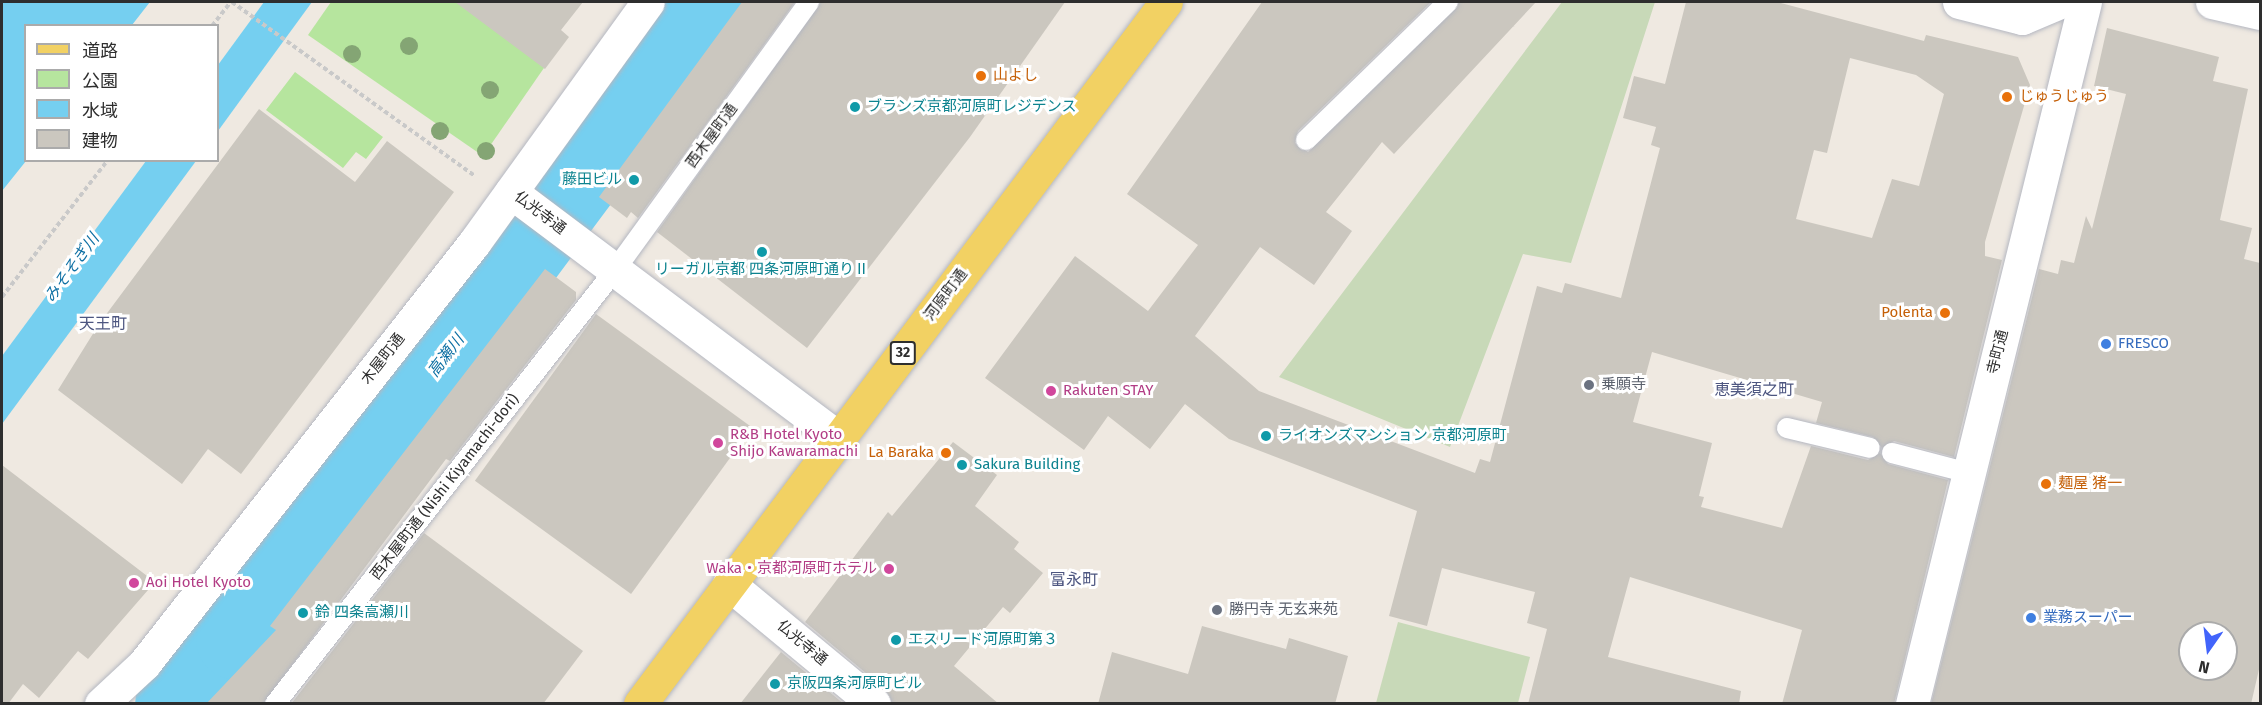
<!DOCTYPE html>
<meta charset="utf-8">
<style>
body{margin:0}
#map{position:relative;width:2262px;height:705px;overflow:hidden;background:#efe9e1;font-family:"Fira Sans","Noto Sans JP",sans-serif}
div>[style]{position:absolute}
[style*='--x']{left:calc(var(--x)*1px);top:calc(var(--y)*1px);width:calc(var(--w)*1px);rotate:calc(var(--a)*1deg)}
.green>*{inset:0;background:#b6e59e}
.cemetery>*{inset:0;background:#c8d9b8}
.water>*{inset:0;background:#75cff0}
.river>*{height:81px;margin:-40.5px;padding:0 40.5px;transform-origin:40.5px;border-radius:40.5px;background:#75cff0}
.building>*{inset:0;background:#cbc7bf;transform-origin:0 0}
.path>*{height:4px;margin-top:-2px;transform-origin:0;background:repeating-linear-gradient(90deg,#c9c9c9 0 4.5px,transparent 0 7.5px)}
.roads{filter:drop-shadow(0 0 2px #b4b7c1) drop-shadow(0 0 2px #b4b7c1)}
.service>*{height:20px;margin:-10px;padding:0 10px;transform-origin:10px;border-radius:10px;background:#fff}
.minor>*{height:33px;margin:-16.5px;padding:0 16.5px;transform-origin:16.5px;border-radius:16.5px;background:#fff}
.tertiary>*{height:33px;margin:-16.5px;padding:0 16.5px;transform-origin:16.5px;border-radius:16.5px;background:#fff}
.primary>*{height:33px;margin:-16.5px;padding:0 16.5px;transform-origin:16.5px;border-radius:16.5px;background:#f2d163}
.trees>*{width:18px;height:18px;margin:-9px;border-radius:50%;background:#84a574}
.dots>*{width:16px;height:16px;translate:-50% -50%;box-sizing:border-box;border:3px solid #fff;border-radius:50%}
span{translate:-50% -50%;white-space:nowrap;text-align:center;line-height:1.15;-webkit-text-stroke:6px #fff;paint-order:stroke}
.shield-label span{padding:2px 4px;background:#fff;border:2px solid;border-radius:4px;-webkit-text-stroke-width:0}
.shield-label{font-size:14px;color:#2e2e2e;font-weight:700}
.food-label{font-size:15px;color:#c56008}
.left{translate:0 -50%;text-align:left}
.right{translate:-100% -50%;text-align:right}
.culture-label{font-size:15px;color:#0d838f}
.street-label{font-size:15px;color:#2e2e2e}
.shop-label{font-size:15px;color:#366cbe}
.worship-label{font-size:15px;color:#5b616d}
.hotel-label{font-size:15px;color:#b23c85}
.water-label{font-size:16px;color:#0d6fa3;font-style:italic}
.neighbourhood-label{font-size:16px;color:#4d5680}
.frame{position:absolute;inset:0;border:3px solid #2e2e2e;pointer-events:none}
.legend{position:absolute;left:24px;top:24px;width:195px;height:138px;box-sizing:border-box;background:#fff;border:2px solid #ababab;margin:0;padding:8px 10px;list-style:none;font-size:18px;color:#2e2e2e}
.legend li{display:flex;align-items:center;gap:12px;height:30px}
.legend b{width:30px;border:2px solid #ababab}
.north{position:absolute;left:2178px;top:621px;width:60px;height:60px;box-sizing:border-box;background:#fff;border:2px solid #ababab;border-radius:50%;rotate:194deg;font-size:16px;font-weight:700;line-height:24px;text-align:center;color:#2e2e2e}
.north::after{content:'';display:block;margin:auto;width:21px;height:27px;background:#4264fb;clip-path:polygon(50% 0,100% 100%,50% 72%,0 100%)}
</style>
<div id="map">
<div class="green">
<div style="clip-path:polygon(331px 2px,457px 2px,546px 65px,483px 156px,308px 35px)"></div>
<div style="clip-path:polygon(295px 72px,383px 137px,366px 159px,356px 152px,343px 168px,266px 110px)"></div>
</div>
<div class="cemetery">
<div style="clip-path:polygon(1562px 2px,1655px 2px,1571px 263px,1523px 254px,1450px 447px,1279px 377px)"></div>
<div style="clip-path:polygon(1398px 622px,1530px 657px,1518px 703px,1376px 703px)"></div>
</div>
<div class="water">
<div style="clip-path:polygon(2px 2px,150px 2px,132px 25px,26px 26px,26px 161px,2px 191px)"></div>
<div style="clip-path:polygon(264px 2px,312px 2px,218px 131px,218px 65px)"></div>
<div style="clip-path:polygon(146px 161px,196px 161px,2px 424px,2px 356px)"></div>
</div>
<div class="river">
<div style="--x:175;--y:704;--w:89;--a:-46.8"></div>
<div style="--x:236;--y:639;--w:794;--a:-53.35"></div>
</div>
<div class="building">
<div style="clip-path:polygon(455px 2px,583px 2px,561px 30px,569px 37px,545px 69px)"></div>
<div style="clip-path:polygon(742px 2px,795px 2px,638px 218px,631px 212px,627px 218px,599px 197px)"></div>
<div style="clip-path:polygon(821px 2px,1065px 2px,970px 137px,807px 348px,657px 232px)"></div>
<div style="clip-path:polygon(evenodd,1262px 2px,1431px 2px,1298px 131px,1295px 143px,1308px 152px,1460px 2px,1536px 2px,1394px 154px,1382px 142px,1326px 212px,1352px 231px,1314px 285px,1260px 247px,1195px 336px,1259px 391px,1475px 473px,1480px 459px,1490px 462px,1537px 286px,1562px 293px,1565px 283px,1621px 298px,1660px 148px,1651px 145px,1656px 127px,1623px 118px,1634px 76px,1665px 84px,1686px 2px,1777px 2px,1924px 41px,1926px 35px,2018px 57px,2030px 85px,1985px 242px,1985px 256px,2002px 260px,1954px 457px,1894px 441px,1882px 448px,1873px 437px,1816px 423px,1822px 402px,1652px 352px,1633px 422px,1712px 443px,1699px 496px,1704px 497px,1701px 507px,1782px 528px,1811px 446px,1868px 460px,1880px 453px,1888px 464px,1948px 480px,1894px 704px,1782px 704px,1802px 630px,1630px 577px,1608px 657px,1741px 691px,1739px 704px,1528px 704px,1547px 629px,1527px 623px,1535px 592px,1442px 568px,1427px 626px,1389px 616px,1417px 511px,1229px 439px,1185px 404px,1150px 449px,1108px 416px,1084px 450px,985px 378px,1075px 256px,1148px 311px,1198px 245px,1127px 194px,1262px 2px,1850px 58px,1916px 75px,1944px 94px,1919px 186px,1892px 179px,1872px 238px,1796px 219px,1814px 150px,1827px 153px,1850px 58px)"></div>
<div style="clip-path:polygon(evenodd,2107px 28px,2219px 57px,2213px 81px,2248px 89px,2220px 220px,2252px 228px,2244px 259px,2260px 263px,2260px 665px,2251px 704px,1931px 704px,2039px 269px,2058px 274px,2061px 260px,2074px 263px,2086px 216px,2092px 229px,2126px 94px,2094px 86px,2107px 28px,2190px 633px,2226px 633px,2226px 669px,2190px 669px,2190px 633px)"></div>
<div style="clip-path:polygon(259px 109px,355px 182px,387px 141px,454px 192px,241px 474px,208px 449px,182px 484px,58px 390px,99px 324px)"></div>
<div style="clip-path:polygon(545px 269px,576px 292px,576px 300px,450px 461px,446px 459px,263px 704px,206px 704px,276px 630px,270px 626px)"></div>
<div style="left:596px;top:314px;width:193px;height:206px;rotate:36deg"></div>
<div style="clip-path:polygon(953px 442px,997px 475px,975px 506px,1019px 542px,1014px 549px,1043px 573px,1010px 613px,1003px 607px,954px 666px,999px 704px,892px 704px,886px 690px,805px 622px,888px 512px,892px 516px)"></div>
<div style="clip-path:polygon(2px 465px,155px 582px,88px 659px,78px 651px,39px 698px,23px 684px,8px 704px,2px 704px)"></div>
<div style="clip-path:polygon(424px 533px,583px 651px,543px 704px,291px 704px)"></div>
<div style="clip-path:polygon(1202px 626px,1286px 649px,1289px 638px,1348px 656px,1335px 704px,1098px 704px,1112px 652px,1188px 674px)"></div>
<div style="clip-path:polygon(781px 652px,844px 704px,740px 704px)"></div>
</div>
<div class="path">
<div style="--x:232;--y:2;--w:299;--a:35.6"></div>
<div style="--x:212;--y:26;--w:31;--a:-52"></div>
<div style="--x:2;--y:297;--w:173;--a:-52.3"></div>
</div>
<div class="roads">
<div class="service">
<div style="--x:1306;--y:140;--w:198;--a:-44.2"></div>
<div style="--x:1787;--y:428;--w:85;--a:13.5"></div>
<div style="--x:1892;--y:453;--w:80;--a:14.6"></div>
<div style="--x:275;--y:704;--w:551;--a:-51.92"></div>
<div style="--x:615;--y:270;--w:331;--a:-54.1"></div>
</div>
<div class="minor">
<div style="--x:729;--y:584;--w:188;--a:39.6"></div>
<div style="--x:101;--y:704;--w:59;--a:-42.9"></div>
<div style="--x:144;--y:664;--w:535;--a:-51.91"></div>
<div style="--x:474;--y:243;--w:297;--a:-54.2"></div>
<div style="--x:1912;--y:704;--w:723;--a:-76.16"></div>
</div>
<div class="tertiary">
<div style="--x:1959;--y:2;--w:65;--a:14.3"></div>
<div style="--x:2022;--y:18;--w:41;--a:-22.8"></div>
<div style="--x:2212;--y:2;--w:49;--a:12.9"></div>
<div style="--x:511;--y:192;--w:410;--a:36.9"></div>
</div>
<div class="primary">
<div style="--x:640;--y:704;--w:877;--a:-53.16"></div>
</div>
</div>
<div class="trees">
<div style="left:409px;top:46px"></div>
<div style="left:352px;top:54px"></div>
<div style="left:490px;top:90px"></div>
<div style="left:440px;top:131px"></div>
<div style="left:486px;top:151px"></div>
</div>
<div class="dots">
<div style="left:981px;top:76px;background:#e8710a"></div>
<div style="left:2007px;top:97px;background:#e8710a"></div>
<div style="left:855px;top:107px;background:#0f9aa8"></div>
<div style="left:634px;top:180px;background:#0f9aa8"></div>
<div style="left:762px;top:252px;background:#0f9aa8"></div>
<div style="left:1945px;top:313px;background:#e8710a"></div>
<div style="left:2106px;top:344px;background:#3f7fe0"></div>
<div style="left:1589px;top:385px;background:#6b7280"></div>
<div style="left:1051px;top:391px;background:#d1479c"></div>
<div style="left:1266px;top:436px;background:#0f9aa8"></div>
<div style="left:718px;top:443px;background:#d1479c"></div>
<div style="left:946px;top:453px;background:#e8710a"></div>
<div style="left:962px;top:465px;background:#0f9aa8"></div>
<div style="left:2046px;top:484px;background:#e8710a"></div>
<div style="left:889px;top:569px;background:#d1479c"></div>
<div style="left:134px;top:583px;background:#d1479c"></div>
<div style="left:1217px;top:610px;background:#6b7280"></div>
<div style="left:303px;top:613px;background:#0f9aa8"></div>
<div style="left:2031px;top:618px;background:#3f7fe0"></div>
<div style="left:896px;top:640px;background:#0f9aa8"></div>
<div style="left:775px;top:684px;background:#0f9aa8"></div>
</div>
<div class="shield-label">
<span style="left:903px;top:353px">32</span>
</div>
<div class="food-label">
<span class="left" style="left:993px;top:76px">山よし</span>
<span class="left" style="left:2019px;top:97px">じゅうじゅう</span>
<span class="right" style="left:1933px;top:313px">Polenta</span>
<span class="right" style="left:934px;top:453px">La Baraka</span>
<span class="left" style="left:2058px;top:484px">麺屋 猪一</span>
</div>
<div class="culture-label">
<span class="left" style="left:867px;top:107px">ブランズ京都河原町レジデンス</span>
<span class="right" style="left:622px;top:180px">藤田ビル</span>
<span style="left:762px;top:270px">リーガル京都 四条河原町通りⅡ</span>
<span class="left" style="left:1278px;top:436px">ライオンズマンション 京都河原町</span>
<span class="left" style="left:974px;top:465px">Sakura Building</span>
<span class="left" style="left:315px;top:613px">鈴 四条高瀬川</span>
<span class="left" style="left:908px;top:640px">エスリード河原町第３</span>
<span class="left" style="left:787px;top:684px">京阪四条河原町ビル</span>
</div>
<div class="street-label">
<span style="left:712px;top:136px;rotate:-54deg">西木屋町通</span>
<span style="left:540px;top:213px;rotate:37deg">仏光寺通</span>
<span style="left:946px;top:295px;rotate:-53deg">河原町通</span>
<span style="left:1998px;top:352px;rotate:-76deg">寺町通</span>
<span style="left:383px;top:359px;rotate:-52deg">木屋町通</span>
<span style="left:445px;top:487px;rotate:-52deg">西木屋町通 (Nishi Kiyamachi-dori)</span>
<span style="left:802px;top:643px;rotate:40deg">仏光寺通</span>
</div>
<div class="shop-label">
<span class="left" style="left:2118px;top:344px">FRESCO</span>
<span class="left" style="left:2043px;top:618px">業務スーパー</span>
</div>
<div class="worship-label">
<span class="left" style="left:1601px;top:385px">乗願寺</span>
<span class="left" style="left:1229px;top:610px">勝円寺 无玄来苑</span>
</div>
<div class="hotel-label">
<span class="left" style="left:1063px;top:391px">Rakuten STAY</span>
<span class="left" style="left:730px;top:443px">R&amp;B Hotel Kyoto<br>Shijo Kawaramachi</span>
<span class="right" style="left:877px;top:569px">Waka・京都河原町ホテル</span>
<span class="left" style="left:146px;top:583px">Aoi Hotel Kyoto</span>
</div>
<div class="water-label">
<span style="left:72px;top:268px;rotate:-54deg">みそそぎ川</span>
<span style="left:446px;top:356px;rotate:-53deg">高瀬川</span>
</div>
<div class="neighbourhood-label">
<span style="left:103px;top:324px">天王町</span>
<span style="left:1754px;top:390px">恵美須之町</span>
<span style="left:1074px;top:580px">富永町</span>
</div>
<div class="frame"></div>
<ul class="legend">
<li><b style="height:8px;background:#f2d163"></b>道路</li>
<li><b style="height:16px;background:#b6e59e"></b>公園</li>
<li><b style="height:16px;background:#75cff0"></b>水域</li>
<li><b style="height:16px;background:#cbc7bf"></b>建物</li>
</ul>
<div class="north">N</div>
</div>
